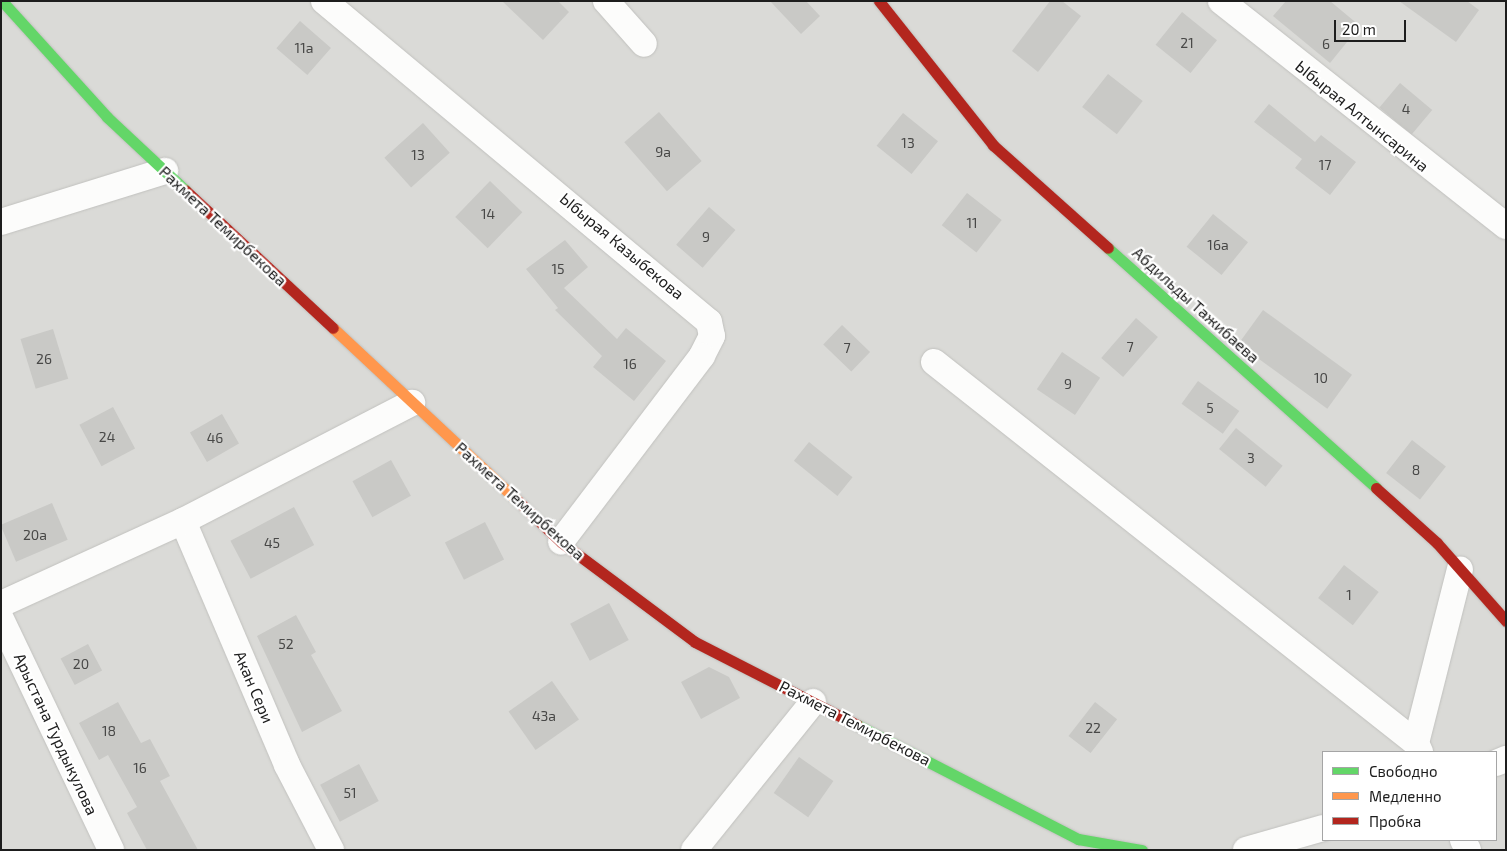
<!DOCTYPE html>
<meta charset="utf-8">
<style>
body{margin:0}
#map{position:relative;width:1507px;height:851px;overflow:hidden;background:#ebebe6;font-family:"Exo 2",sans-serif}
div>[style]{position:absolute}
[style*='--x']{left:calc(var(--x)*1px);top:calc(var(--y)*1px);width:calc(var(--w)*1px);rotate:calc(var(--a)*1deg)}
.residential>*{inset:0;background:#dadad7}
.building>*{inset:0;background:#c9c9c6;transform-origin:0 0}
.roads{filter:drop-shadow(0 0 1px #c1c1be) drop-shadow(0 0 1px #c1c1be)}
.street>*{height:26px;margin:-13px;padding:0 13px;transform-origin:13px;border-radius:13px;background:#fcfcfb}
.fast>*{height:11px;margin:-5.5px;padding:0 5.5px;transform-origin:5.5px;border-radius:5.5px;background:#63d668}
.slow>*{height:11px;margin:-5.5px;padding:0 5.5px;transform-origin:5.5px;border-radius:5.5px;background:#ff974d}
.jam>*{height:11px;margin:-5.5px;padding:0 5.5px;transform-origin:5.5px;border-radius:5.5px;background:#b3261e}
span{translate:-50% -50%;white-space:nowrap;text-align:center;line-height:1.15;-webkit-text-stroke:4.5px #fff;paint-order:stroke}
.number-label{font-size:14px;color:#484847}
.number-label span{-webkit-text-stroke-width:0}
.street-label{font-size:16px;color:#1d1d1d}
.frame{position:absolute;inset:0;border:2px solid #1d1d1d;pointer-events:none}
.legend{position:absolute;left:1322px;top:751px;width:175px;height:90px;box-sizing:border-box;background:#fff;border:1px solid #a5a5a5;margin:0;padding:6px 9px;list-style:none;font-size:15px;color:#1d1d1d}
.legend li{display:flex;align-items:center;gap:10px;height:25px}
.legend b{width:25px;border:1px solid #a5a5a5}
.scale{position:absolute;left:1334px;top:20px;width:72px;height:22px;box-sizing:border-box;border:2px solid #1d1d1d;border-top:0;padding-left:6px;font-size:15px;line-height:18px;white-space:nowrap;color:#1d1d1d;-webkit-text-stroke:4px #fff;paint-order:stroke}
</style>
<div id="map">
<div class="residential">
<div style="clip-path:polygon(evenodd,1px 1px,1506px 1px,1506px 850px,1px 850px,1px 1px,1323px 752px,1496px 752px,1496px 840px,1323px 840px,1323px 752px)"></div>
</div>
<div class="building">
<div style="clip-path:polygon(502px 1px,558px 1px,569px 12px,543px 40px)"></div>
<div style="clip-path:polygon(770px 1px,806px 1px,820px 16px,801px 34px)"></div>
<div style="clip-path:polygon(1050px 1px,1062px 1px,1081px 16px,1038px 72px,1012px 51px)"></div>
<div style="clip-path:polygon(1286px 1px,1330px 1px,1360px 26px,1330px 63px,1273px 16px)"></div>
<div style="clip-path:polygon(1399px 1px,1467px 1px,1479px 10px,1456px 42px)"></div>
<div style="left:1182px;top:12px;width:45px;height:42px;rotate:39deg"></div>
<div style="left:300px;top:21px;width:41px;height:36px;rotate:41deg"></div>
<div style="left:1108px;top:74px;width:44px;height:42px;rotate:38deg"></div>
<div style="left:1400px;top:83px;width:42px;height:32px;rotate:40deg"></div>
<div style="clip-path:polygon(1269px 104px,1315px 142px,1321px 135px,1356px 162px,1330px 195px,1295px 168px,1302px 159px,1254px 122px)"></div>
<div style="left:659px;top:112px;width:65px;height:46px;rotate:49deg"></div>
<div style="left:903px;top:113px;width:45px;height:42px;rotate:39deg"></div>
<div style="left:423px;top:123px;width:40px;height:52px;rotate:48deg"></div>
<div style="left:490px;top:181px;width:45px;height:50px;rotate:44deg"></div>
<div style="left:967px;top:193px;width:44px;height:41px;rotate:38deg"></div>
<div style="left:709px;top:207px;width:35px;height:50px;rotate:41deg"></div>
<div style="left:1213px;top:214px;width:45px;height:42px;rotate:39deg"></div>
<div style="clip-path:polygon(565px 240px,588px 267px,564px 288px,617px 339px,626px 328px,666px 361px,634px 401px,593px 367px,602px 356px,555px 310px,558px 308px,526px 269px)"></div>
<div style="left:1263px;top:310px;width:110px;height:42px;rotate:36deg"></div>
<div style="left:1136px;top:318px;width:29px;height:53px;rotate:41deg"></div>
<div style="left:842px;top:325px;width:39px;height:27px;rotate:44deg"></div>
<div style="left:53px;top:329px;width:52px;height:34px;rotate:73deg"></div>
<div style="left:1062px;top:352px;width:46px;height:45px;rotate:34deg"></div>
<div style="left:1198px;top:381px;width:51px;height:28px;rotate:36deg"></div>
<div style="left:113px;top:407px;width:47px;height:38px;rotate:62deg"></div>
<div style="left:222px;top:414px;width:34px;height:37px;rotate:60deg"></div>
<div style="left:1236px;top:428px;width:60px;height:27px;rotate:39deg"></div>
<div style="left:1412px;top:440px;width:43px;height:42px;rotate:38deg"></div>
<div style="left:809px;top:442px;width:56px;height:24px;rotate:39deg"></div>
<div style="left:391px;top:460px;width:41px;height:44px;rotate:61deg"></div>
<div style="left:52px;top:503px;width:40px;height:56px;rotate:67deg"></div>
<div style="left:294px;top:507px;width:43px;height:72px;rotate:62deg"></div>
<div style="left:485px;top:522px;width:42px;height:45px;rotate:63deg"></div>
<div style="left:1344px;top:565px;width:44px;height:42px;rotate:38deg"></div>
<div style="left:609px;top:603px;width:42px;height:44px;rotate:62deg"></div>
<div style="clip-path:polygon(296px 615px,316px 652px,311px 655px,342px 711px,302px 732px,257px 636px)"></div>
<div style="left:88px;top:644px;width:30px;height:31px;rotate:62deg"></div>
<div style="clip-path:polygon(709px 667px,729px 677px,740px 698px,701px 719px,681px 682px)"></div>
<div style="left:552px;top:681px;width:47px;height:53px;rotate:55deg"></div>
<div style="clip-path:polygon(118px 702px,141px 743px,150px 739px,170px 776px,160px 781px,198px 850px,147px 850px,127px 813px,137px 807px,108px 755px,99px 760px,79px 723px)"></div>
<div style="left:1095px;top:702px;width:28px;height:43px;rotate:38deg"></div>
<div style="left:799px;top:757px;width:42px;height:44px;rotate:35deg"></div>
<div style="left:359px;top:764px;width:42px;height:44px;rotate:62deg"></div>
</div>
<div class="roads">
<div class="street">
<div style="--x:324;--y:1;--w:501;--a:39.82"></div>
<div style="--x:709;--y:322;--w:14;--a:78"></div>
<div style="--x:712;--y:336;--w:22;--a:117"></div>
<div style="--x:702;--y:356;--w:233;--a:127.2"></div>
<div style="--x:606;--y:1;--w:57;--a:48.5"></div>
<div style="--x:1221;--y:1;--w:363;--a:38.3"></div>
<div style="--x:1;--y:222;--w:172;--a:-17.3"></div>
<div style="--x:934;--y:362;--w:614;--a:38.32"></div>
<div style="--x:1416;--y:743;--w:10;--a:66"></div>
<div style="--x:183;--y:521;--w:265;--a:66.9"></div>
<div style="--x:287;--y:765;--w:96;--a:62.6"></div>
<div style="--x:1;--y:604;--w:200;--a:-24.5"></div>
<div style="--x:183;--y:521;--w:258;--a:-27.3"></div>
<div style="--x:1;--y:619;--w:256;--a:64.5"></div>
<div style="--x:1416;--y:743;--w:179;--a:-75.8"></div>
<div style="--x:1496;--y:763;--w:11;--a:-22"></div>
<div style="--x:1463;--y:840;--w:11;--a:63"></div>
<div style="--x:694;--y:850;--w:190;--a:-51.2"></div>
<div style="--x:1246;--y:850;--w:80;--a:-15.9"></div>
</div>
<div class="fast">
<div style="--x:2;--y:1;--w:156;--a:47.8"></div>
<div style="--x:107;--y:117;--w:107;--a:43.1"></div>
<div style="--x:1108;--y:248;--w:360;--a:41.8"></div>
<div style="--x:857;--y:725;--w:249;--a:27.3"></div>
<div style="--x:1078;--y:839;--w:65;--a:9.8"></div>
</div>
<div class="slow">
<div style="--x:333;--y:328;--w:253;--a:43.1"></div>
</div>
<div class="jam">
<div style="--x:879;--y:1;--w:184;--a:51.6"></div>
<div style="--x:993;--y:145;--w:154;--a:41.8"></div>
<div style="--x:185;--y:190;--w:202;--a:43"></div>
<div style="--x:1376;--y:488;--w:82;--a:42"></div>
<div style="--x:1437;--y:543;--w:104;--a:48.5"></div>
<div style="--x:518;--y:501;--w:59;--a:43.6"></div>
<div style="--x:561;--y:542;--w:167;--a:36.7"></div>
<div style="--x:695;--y:642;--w:182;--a:27.1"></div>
</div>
</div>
<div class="number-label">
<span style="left:1187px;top:43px">21</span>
<span style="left:1326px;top:44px">6</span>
<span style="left:304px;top:48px">11а</span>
<span style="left:1406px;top:109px">4</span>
<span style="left:908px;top:143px">13</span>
<span style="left:663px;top:152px">9а</span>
<span style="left:418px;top:155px">13</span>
<span style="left:1325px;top:165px">17</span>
<span style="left:488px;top:214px">14</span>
<span style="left:972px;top:223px">11</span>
<span style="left:706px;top:237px">9</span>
<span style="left:1218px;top:245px">16а</span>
<span style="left:558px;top:269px">15</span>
<span style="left:1130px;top:347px">7</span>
<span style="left:847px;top:348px">7</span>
<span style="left:44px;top:359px">26</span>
<span style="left:630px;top:364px">16</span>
<span style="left:1321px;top:378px">10</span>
<span style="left:1068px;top:384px">9</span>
<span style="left:1210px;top:408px">5</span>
<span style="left:107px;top:437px">24</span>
<span style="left:215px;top:438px">46</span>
<span style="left:1251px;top:458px">3</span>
<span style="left:1416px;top:470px">8</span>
<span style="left:35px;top:535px">20а</span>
<span style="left:272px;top:543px">45</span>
<span style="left:1349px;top:595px">1</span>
<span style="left:286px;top:644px">52</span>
<span style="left:81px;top:664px">20</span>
<span style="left:544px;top:716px">43а</span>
<span style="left:1093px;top:728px">22</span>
<span style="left:109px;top:731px">18</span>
<span style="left:140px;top:768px">16</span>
<span style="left:350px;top:793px">51</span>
</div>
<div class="street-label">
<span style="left:1362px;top:116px;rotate:39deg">Ыбырая Алтынсарина</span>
<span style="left:223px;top:226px;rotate:43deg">Рахмета Темирбекова</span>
<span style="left:622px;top:246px;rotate:40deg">Ыбырая Казыбекова</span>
<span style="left:1196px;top:305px;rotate:42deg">Абдильды Тажибаева</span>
<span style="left:520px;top:501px;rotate:42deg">Рахмета Темирбекова</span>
<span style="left:254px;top:687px;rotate:67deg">Акан Сери</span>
<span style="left:855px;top:723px;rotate:27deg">Рахмета Темирбекова</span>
<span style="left:56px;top:734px;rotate:65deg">Арыстана Турдыкулова</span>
</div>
<div class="frame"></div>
<ul class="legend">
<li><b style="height:6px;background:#63d668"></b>Свободно</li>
<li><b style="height:6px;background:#ff974d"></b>Медленно</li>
<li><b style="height:6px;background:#b3261e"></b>Пробка</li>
</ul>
<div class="scale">20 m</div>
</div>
